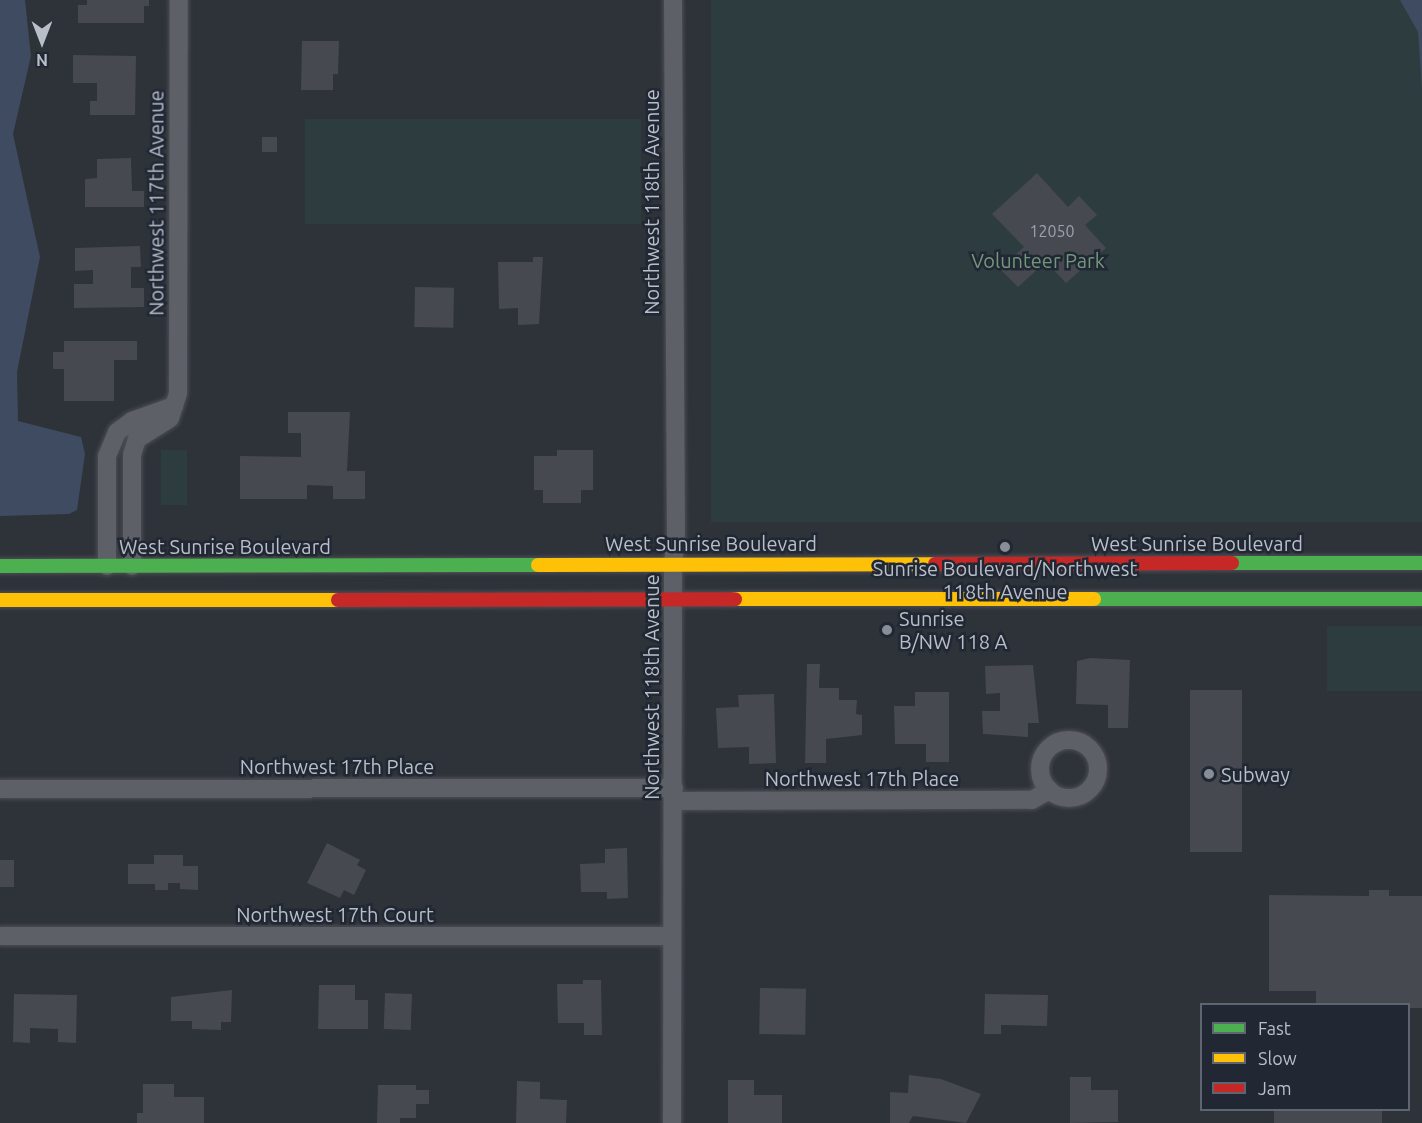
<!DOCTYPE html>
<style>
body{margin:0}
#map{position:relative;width:1422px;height:1123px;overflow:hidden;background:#2e3239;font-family:Ubuntu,sans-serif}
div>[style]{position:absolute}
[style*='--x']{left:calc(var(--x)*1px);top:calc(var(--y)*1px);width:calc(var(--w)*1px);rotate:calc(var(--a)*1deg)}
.green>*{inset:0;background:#2c3c3f;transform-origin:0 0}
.water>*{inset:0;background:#3f4b61}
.building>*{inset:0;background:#464950;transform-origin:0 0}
.roads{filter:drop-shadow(0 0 2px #4c4e54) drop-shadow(0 0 2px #4c4e54)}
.street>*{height:18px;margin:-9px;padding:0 9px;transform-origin:9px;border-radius:9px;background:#5e6067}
.street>.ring{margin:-9px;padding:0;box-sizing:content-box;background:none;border:18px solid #5e6067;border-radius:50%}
.fast>*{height:14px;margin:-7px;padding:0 7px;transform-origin:7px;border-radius:7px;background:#4caf50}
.slow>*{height:14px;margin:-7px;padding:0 7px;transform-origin:7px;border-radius:7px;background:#ffc107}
.jam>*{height:14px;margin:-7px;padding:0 7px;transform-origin:7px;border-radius:7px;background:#c62828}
.dots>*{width:16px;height:16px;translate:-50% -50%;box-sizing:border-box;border:3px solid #212834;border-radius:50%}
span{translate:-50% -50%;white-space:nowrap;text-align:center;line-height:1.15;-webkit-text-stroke:5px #212834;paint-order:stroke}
.number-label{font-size:16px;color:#9ca2ab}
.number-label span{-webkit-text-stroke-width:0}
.street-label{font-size:20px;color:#b9bfc9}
.park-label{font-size:20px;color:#73977c}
.poi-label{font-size:20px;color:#b9bfc9}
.left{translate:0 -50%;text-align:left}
.legend{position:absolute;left:1200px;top:1003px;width:210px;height:108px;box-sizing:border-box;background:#212834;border:2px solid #5e6470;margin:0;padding:8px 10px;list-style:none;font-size:18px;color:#b9bfc9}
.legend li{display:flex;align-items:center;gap:12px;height:30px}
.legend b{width:30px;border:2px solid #5e6470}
.north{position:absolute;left:12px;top:12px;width:60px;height:60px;-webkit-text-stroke:4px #212834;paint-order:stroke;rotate:180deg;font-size:16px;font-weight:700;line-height:24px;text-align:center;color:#b9bfc9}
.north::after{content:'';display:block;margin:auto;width:21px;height:27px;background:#b9bfc9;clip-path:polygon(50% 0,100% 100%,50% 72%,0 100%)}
</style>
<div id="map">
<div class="green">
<div style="left:711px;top:0;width:711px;height:522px"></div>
<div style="left:641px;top:119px;width:105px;height:336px;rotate:90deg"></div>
<div style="left:161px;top:450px;width:26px;height:55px"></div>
<div style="left:1327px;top:626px;width:95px;height:65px"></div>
</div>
<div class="water">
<div style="clip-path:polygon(0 0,25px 0,31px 56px,13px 134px,40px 257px,17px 372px,18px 421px,81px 437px,85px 454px,77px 510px,69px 514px,0 516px)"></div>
<div style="clip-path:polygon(1400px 0,1422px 0,1422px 89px,1418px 32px)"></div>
</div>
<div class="building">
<div style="clip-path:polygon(87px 0,149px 0,149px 6px,144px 6px,144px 23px,78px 23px,78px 5px,87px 5px)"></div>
<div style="clip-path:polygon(302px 41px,339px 41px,338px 74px,333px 74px,333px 90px,301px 90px)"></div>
<div style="clip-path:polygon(73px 55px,136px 56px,135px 115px,90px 115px,90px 101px,97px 101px,97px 83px,73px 83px)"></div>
<div style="left:262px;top:137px;width:15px;height:15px"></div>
<div style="clip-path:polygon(131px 158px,132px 191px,144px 191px,144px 207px,85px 207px,85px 179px,97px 178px,97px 159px)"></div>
<div style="clip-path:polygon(1037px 173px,1068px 207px,1079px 196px,1097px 215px,1085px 225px,1106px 248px,1066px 283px,1047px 263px,1049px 259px,1018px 287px,1000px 269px,1024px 247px,992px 214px)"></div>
<div style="clip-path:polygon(140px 246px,141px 267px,131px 267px,131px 288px,144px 288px,144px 307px,74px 308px,74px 284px,93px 284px,93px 270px,75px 271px,75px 248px)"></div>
<div style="clip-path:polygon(533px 257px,543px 257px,539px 324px,518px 325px,518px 308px,499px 309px,498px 262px,533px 262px)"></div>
<div style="left:415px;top:287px;width:39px;height:40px;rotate:1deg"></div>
<div style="clip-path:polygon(64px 341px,137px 341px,137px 360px,114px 360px,114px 401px,64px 401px,64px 369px,53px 369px,53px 352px,64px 352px)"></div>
<div style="clip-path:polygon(288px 412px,350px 412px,347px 471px,365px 471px,365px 499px,333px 499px,333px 486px,307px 485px,307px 499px,240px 499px,240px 456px,301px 457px,301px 433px,288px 433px)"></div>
<div style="clip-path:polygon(557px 450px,593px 450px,593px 490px,581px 490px,581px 503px,543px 503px,543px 490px,534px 490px,534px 456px,557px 456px)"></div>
<div style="clip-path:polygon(1090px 658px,1130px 660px,1128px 728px,1108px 728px,1108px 705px,1076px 704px,1077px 661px)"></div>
<div style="clip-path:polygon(807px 664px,820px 664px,819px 688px,839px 688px,839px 700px,857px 700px,856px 714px,862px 715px,862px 735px,826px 739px,826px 763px,805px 763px)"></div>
<div style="clip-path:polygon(1033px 665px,1039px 723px,1028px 723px,1028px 737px,983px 734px,982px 711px,1000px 711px,1000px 693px,986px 694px,985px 666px)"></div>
<div style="left:1190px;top:690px;width:52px;height:162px"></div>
<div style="clip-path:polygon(915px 692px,949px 692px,949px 762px,926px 762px,926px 744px,895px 744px,894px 706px,915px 706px)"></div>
<div style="clip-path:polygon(774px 694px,776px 763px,749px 764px,749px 747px,718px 748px,716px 708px,739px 707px,738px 695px)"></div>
<div style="clip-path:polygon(327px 843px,360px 860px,357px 865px,366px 870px,354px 895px,344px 890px,340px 898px,307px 883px)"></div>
<div style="clip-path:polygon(627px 848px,628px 898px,607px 899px,607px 892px,581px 892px,580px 864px,605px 863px,605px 849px)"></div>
<div style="clip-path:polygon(154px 855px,183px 855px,183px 866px,198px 866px,198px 890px,180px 889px,180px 883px,168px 883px,168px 890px,155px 890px,155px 884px,128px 884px,128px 864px,154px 864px)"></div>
<div style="left:0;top:860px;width:14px;height:27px"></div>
<div style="clip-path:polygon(1369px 890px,1389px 890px,1389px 896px,1422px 896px,1422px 1008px,1408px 1008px,1408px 1004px,1316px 1004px,1316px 991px,1269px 991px,1269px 895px,1369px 896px)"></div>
<div style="clip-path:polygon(583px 980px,601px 980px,602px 1035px,584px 1035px,584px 1023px,558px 1023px,557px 984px,583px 984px)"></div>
<div style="clip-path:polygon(319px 985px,355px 985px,355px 1000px,368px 1000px,368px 1029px,318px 1029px)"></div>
<div style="left:760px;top:988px;width:46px;height:46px;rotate:1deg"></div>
<div style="clip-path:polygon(232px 990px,231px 1022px,221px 1022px,221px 1030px,192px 1029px,192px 1021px,171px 1021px,171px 997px)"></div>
<div style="left:385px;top:993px;width:27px;height:36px;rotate:2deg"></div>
<div style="clip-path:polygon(14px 994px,77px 995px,76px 1043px,58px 1042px,58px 1029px,30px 1028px,30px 1043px,13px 1042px)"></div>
<div style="clip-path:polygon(985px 994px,1048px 995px,1047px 1026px,1001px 1025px,1001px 1034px,984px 1034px)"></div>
<div style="clip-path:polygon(909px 1075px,941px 1079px,981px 1094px,966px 1123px,913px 1116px,909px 1123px,890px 1123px,890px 1092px,908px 1093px)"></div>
<div style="clip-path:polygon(1070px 1077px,1091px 1077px,1091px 1090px,1118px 1090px,1118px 1122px,1070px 1123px)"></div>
<div style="clip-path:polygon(728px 1080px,754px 1080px,754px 1095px,782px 1095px,782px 1123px,728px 1123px)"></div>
<div style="clip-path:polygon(517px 1081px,540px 1082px,540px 1099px,567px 1100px,566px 1123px,516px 1123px)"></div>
<div style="clip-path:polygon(143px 1084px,174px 1084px,174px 1097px,204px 1097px,204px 1123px,137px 1123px,137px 1113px,143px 1113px)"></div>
<div style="clip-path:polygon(378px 1085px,416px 1085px,416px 1090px,429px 1090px,429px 1104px,416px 1104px,416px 1118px,400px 1118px,400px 1123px,377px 1123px)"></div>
<div style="left:1274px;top:1110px;width:108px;height:13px"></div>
</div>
<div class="roads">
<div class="street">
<div style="--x:107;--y:566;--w:110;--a:-90"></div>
<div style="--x:107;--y:456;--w:26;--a:-67"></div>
<div style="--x:117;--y:432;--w:19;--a:-36"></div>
<div style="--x:132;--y:421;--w:45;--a:-19.7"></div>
<div style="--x:132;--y:566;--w:111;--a:-90"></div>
<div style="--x:132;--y:455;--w:17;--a:-73"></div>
<div style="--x:137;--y:439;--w:39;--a:-32"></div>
<div style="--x:170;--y:418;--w:26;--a:-72"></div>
<div style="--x:178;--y:393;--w:393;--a:-89.9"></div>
<div class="ring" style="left:1040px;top:740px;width:40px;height:40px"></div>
<div style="--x:0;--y:789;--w:674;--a:-0.09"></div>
<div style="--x:673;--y:801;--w:359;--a:-0.2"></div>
<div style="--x:1032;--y:800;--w:20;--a:-30"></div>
<div style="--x:0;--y:936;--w:671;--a:0"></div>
<div style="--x:672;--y:1123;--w:561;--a:-89.9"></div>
<div style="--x:673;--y:562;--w:22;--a:-82"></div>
<div style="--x:676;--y:540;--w:540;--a:-90.32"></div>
</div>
<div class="fast">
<div style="--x:1232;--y:563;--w:190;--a:0"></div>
<div style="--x:0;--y:566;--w:538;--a:-0.11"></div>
<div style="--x:1094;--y:599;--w:328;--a:0"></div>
</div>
<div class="slow">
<div style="--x:538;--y:565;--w:397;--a:-0.1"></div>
<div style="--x:735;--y:599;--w:359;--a:0"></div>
<div style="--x:0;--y:600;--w:338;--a:0"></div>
</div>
<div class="jam">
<div style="--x:935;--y:564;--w:297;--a:-0.2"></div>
<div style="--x:338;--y:600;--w:397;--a:-0.1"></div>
</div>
</div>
<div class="dots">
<div style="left:1005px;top:547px;background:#888e97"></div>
<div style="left:887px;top:630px;background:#888e97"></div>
<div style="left:1209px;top:774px;background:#888e97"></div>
</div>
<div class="number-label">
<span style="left:1052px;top:231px">12050</span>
</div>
<div class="street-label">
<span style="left:651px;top:202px;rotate:-90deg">Northwest 118th Avenue</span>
<span style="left:156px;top:203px;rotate:-90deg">Northwest 117th Avenue</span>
<span style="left:711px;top:543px">West Sunrise Boulevard</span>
<span style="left:1197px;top:543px">West Sunrise Boulevard</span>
<span style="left:225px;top:546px">West Sunrise Boulevard</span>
<span style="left:651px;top:687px;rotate:-90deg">Northwest 118th Avenue</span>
<span style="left:337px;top:766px">Northwest 17th Place</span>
<span style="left:862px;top:778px">Northwest 17th Place</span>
<span style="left:335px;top:914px">Northwest 17th Court</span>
</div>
<div class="park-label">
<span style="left:1038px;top:260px">Volunteer Park</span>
</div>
<div class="poi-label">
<span style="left:1005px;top:580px">Sunrise Boulevard/Northwest<br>118th Avenue</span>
<span class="left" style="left:899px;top:630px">Sunrise<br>B/NW 118 A</span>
<span class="left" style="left:1221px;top:774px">Subway</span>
</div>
<ul class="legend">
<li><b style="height:8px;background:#4caf50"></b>Fast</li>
<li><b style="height:8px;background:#ffc107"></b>Slow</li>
<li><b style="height:8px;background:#c62828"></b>Jam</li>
</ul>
<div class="north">N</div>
</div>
